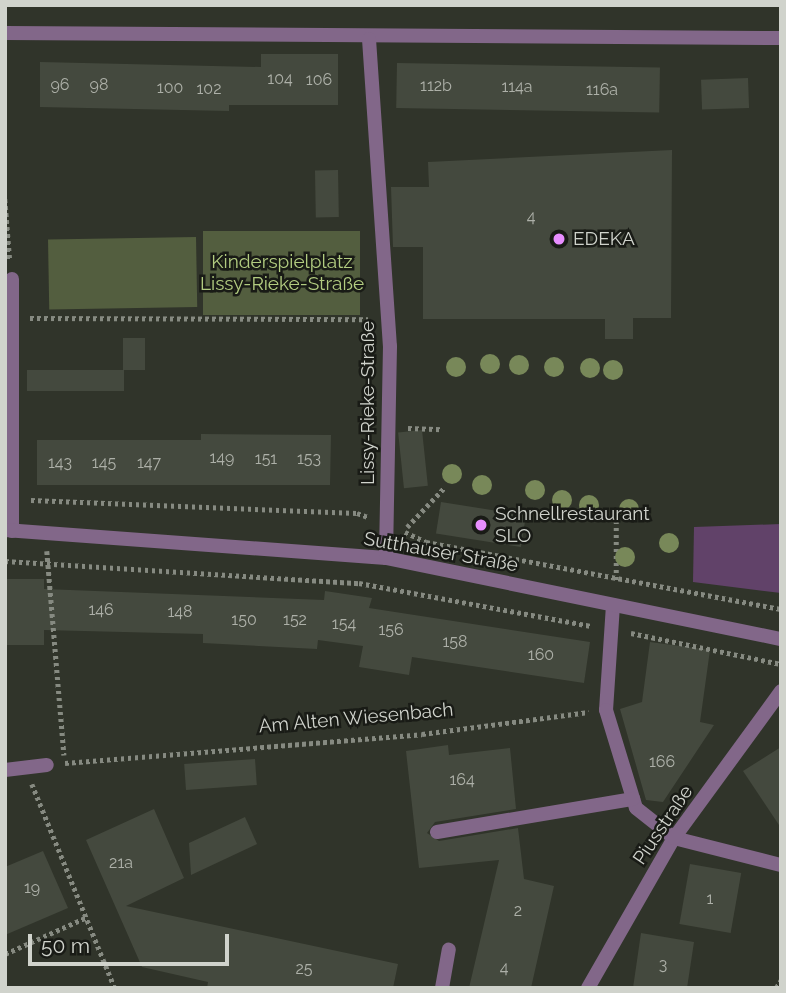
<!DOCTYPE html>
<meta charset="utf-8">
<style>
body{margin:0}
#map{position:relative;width:786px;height:993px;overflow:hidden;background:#30342a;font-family:Raleway,sans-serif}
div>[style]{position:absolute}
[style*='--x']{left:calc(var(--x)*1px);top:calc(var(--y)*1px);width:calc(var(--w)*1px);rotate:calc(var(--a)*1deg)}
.green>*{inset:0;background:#535e3f;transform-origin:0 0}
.water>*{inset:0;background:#614269}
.building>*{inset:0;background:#44493e;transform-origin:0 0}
.path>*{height:4.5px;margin-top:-2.25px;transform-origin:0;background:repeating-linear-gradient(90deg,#868a81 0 3.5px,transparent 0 7px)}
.service>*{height:14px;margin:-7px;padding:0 7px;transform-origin:7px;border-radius:7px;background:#826789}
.minor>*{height:14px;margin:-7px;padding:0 7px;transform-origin:7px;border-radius:7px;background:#826789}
.tertiary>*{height:14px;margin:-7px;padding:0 7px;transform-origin:7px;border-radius:7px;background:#826789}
.trees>*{width:20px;height:20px;margin:-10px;border-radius:50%;background:#788859}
.dots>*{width:19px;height:19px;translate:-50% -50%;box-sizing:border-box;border:4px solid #191b16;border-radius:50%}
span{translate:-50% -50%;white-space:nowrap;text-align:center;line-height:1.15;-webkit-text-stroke:5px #191b16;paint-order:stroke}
.number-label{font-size:16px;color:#adb0a8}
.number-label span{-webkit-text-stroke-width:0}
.poi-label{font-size:19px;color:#d0d3cc}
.left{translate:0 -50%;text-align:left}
.park-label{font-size:19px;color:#b2cc80}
.street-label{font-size:19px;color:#d0d3cc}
.frame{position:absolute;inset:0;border:7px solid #d0d3cc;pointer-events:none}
.scale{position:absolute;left:28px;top:934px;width:201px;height:32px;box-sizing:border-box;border:4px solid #d0d3cc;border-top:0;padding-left:9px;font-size:21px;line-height:24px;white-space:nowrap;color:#d0d3cc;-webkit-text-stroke:5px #191b16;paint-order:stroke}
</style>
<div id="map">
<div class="green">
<div style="left:203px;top:231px;width:157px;height:84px"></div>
<div style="left:196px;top:237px;width:70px;height:148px;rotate:89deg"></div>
</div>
<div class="water">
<div style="clip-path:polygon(781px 524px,781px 593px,693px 582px,694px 527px)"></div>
</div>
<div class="building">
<div style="clip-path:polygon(261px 54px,338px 54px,338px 105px,229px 105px,229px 111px,40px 107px,40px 62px,261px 67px)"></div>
<div style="left:397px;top:63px;width:263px;height:45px;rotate:1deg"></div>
<div style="left:748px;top:78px;width:30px;height:47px;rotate:88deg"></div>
<div style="clip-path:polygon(672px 150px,671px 318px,633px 318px,633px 339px,605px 339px,605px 319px,423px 319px,423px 247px,393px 247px,391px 187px,429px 187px,428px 162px)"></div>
<div style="left:338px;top:170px;width:47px;height:23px;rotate:89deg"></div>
<div style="left:123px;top:338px;width:22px;height:32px"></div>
<div style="left:124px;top:370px;width:21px;height:97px;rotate:90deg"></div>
<div style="left:422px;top:430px;width:56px;height:24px;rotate:84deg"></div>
<div style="clip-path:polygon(201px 434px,331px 435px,330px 485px,37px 485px,37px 440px,201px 440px)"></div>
<div style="left:441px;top:502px;width:86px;height:32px;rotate:9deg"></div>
<div style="clip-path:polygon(5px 579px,44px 579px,44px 589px,324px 600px,325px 591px,372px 598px,369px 608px,590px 642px,584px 683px,412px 657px,409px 675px,359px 667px,363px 646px,318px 640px,317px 649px,203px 643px,203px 634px,44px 630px,44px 645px,5px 645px)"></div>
<div style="clip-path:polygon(650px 642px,710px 650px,700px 722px,714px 725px,663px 802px,646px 800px,620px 709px,642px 702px)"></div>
<div style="clip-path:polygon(448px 745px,449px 755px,510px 748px,516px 809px,435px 822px,427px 833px,439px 841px,518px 828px,524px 879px,554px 886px,531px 988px,469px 988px,499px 860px,419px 868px,406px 751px)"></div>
<div style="clip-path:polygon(781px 747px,781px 828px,743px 771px)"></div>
<div style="left:255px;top:759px;width:26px;height:71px;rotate:86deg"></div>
<div style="clip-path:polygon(154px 809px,184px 878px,126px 906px,398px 964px,393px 988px,207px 988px,208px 982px,142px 967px,86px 840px)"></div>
<div style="clip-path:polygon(245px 817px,257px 844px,191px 875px,189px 843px)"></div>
<div style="clip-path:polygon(43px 851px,68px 908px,5px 935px,5px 867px)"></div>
<div style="left:690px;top:864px;width:52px;height:61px;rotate:10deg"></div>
<div style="clip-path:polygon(641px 933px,694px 942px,687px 988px,633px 988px)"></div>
</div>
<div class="path">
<div style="--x:5;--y:199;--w:62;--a:85.4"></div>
<div style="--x:30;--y:318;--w:338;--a:0.2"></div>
<div style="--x:408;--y:428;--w:34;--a:2"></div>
<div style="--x:31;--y:500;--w:326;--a:2.3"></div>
<div style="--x:357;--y:513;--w:12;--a:20"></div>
<div style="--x:407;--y:527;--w:55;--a:-46.5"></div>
<div style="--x:405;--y:532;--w:23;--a:25"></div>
<div style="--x:426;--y:542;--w:361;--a:10.7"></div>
<div style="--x:47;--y:551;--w:205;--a:85.2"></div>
<div style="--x:5;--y:561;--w:355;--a:3.6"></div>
<div style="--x:359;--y:583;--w:236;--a:10.5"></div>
<div style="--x:616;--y:580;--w:66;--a:-90"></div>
<div style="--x:631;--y:633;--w:153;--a:11.7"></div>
<div style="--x:65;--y:763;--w:358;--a:-4.6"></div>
<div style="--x:422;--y:734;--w:168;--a:-7.5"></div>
<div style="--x:32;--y:784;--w:220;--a:67.9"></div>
<div style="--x:5;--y:954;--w:90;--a:-24.3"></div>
<div style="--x:776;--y:988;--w:9;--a:-58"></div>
</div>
<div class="service">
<div style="--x:12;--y:279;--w:252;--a:90"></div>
<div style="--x:613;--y:605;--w:105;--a:93.8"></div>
<div style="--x:606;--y:710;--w:102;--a:73"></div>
<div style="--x:636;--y:808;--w:48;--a:38.3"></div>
<div style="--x:437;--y:832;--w:199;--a:-9.6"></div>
<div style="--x:442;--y:988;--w:39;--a:-80"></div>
</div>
<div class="minor">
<div style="--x:5;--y:33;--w:776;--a:0.37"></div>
<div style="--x:369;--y:39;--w:308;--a:86.1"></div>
<div style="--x:390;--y:346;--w:212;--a:91.1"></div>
<div style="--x:5;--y:770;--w:42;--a:-6.8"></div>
<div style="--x:674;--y:838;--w:110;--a:14.2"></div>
<div style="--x:588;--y:988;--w:173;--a:-60.2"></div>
<div style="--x:674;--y:838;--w:182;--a:-53.9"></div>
</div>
<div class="tertiary">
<div style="--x:5;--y:530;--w:382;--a:4.2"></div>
<div style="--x:386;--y:558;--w:403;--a:11.6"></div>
</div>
<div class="trees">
<div style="left:490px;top:364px"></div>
<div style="left:519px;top:365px"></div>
<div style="left:456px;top:367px"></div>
<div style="left:554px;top:367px"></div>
<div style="left:590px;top:368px"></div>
<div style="left:613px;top:370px"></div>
<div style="left:452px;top:474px"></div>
<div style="left:482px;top:485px"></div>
<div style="left:535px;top:490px"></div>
<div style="left:562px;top:500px"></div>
<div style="left:589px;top:505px"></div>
<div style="left:629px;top:509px"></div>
<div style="left:669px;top:543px"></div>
<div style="left:625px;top:557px"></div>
</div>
<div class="dots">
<div style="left:559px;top:239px;background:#e88eff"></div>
<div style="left:481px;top:525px;background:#e88eff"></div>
</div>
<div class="number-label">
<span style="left:280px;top:79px">104</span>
<span style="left:319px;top:80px">106</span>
<span style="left:60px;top:85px">96</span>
<span style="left:99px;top:85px">98</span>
<span style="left:436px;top:86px">112b</span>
<span style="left:517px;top:87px">114a</span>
<span style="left:170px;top:88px">100</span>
<span style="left:209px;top:89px">102</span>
<span style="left:602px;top:90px">116a</span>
<span style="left:531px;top:217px">4</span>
<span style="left:222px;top:458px">149</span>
<span style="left:266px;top:459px">151</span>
<span style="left:309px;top:459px">153</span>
<span style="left:60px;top:463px">143</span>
<span style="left:104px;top:463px">145</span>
<span style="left:149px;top:463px">147</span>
<span style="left:101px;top:610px">146</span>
<span style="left:180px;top:612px">148</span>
<span style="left:244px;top:620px">150</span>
<span style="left:295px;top:620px">152</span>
<span style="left:344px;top:624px">154</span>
<span style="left:391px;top:630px">156</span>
<span style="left:455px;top:642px">158</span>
<span style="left:541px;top:655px">160</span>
<span style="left:662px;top:762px">166</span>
<span style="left:462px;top:780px">164</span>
<span style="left:121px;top:863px">21a</span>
<span style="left:32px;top:888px">19</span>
<span style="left:710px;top:899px">1</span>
<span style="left:518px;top:911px">2</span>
<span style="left:663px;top:965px">3</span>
<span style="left:504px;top:968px">4</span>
<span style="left:304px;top:969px">25</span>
</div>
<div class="poi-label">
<span class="left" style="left:573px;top:239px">EDEKA</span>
<span class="left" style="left:495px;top:525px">Schnellrestaurant<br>SLO</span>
</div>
<div class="park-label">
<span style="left:282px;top:273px">Kinderspielplatz<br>Lissy-Rieke-Straße</span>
</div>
<div class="street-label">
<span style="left:368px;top:403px;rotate:-90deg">Lissy-Rieke-Straße</span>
<span style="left:441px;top:552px;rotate:10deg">Sutthauser Straße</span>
<span style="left:356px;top:718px;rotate:-5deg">Am Alten Wiesenbach</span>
<span style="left:663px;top:825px;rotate:-56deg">Piusstraße</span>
</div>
<div class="frame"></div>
<div class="scale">50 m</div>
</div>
